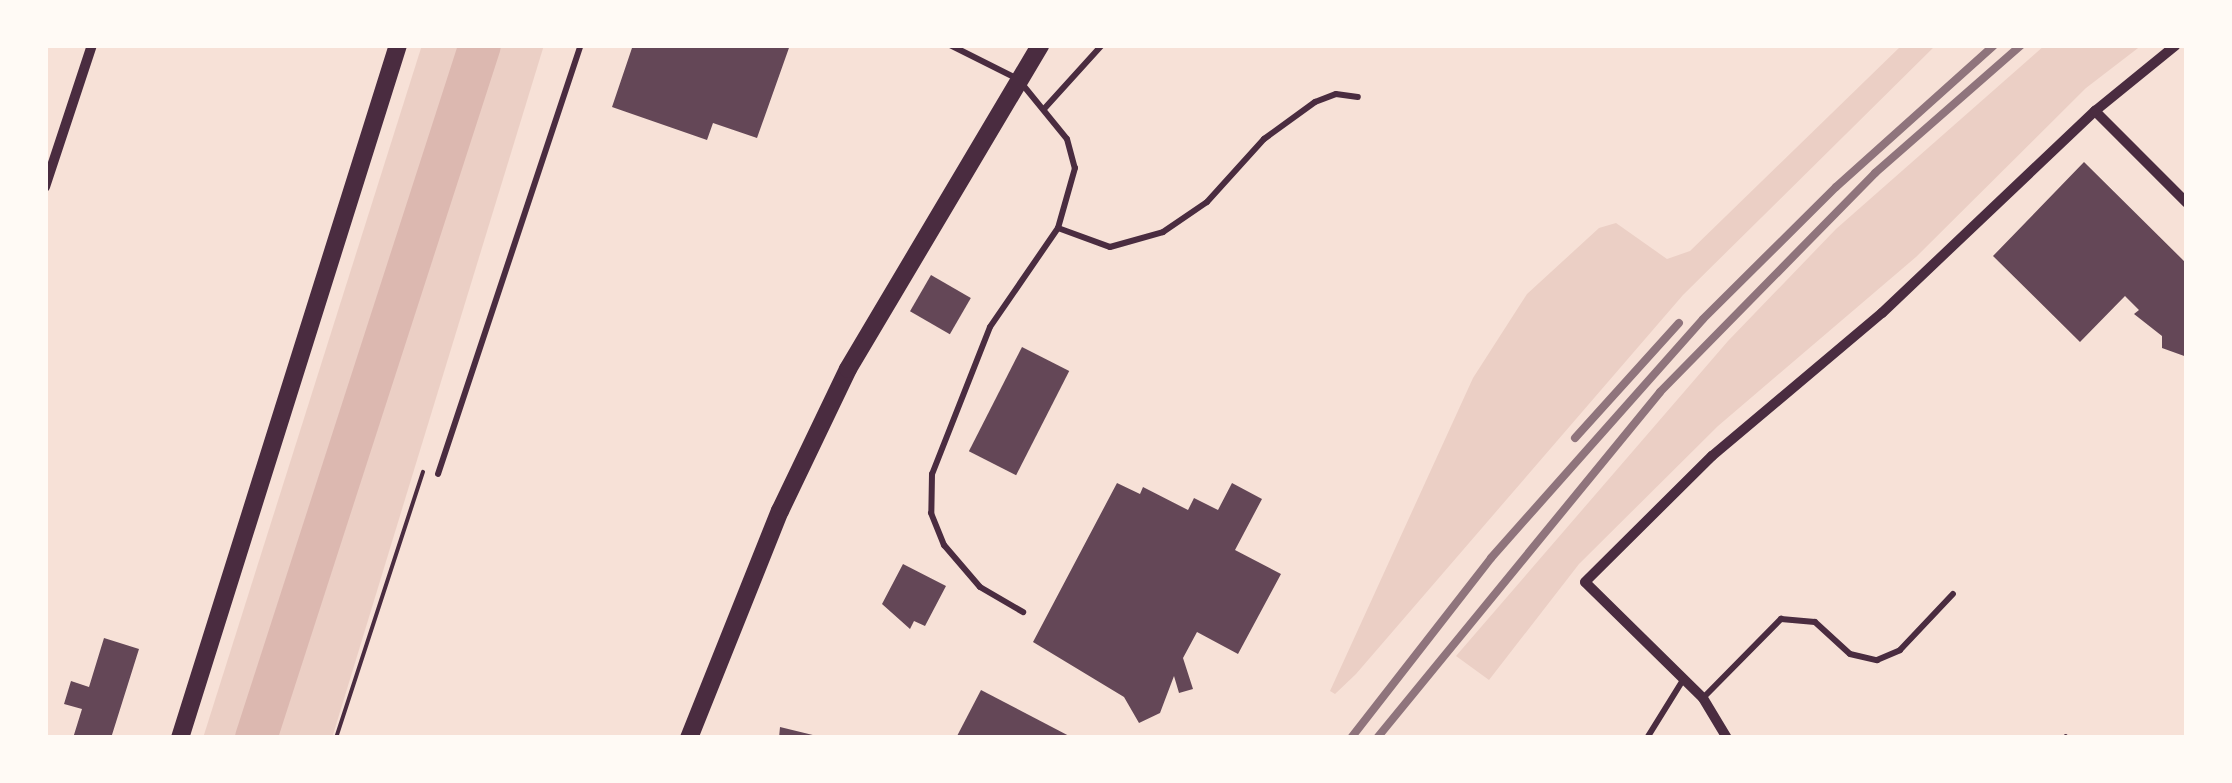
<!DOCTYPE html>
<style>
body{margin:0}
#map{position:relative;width:2232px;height:783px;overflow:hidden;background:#f7e1d7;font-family:"Roboto Condensed",sans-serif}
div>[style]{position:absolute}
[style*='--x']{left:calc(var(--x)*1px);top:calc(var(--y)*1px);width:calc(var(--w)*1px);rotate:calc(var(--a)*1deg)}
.green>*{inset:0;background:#ebcfc5}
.river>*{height:42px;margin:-21px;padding:0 21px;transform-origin:21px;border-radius:21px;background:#dcb8b0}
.building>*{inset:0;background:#644757;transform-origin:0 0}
.path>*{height:4px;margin:-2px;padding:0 2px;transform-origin:2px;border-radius:2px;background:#4a2c40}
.service>*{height:6px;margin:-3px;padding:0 3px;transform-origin:3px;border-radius:3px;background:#4a2c40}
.minor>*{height:10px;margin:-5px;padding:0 5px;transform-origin:5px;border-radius:5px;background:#4a2c40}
.tertiary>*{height:18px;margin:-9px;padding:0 9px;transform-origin:9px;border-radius:9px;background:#4a2c40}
.secondary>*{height:18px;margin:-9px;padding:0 9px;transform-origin:9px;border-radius:9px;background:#4a2c40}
.rail>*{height:8px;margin:-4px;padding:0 4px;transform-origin:4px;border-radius:4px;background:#8f747c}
span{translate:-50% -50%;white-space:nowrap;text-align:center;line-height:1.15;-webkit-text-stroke:10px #fffaf5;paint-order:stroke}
.frame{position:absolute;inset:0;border:48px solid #fffaf5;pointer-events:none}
</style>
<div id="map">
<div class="green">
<div style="clip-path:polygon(422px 45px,544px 45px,332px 738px,203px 738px)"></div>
<div style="clip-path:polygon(1902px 45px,1936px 45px,1683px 295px,1356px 674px,1335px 694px,1330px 691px,1473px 378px,1527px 294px,1599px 228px,1616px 223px,1667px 259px,1690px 251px)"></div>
<div style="clip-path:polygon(2045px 45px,2142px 45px,2086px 88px,1916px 257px,1718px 426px,1579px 564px,1489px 680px,1456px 656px,1728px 341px,1836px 229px)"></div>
</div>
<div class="river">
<div style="--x:256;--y:738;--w:728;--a:-72.09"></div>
</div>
<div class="building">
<div style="clip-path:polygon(633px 45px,790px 45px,757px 138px,713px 123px,707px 140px,612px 107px)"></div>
<div style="clip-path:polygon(2084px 162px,2187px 264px,2187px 357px,2162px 348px,2162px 336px,2134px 314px,2139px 310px,2125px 296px,2080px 342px,1993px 256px)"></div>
<div style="left:931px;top:275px;width:46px;height:42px;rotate:30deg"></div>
<div style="left:1022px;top:347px;width:53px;height:117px;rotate:27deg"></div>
<div style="clip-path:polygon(1117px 483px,1140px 494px,1143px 487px,1188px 510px,1194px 498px,1218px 510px,1232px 483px,1262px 499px,1235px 550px,1281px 574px,1238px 654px,1197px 632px,1183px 658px,1193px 689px,1179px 693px,1174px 676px,1160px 713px,1139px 723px,1124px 697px,1033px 642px)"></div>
<div style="clip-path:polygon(903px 564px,946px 586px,925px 626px,914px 621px,910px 629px,882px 604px)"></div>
<div style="clip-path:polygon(104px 638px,139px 649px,111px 738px,73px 738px,82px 709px,64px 704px,71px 681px,89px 687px)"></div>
<div style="clip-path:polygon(981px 690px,1073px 738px,956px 738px)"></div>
<div style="clip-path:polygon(780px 727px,821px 737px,820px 738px,779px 738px)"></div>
</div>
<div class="path">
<div style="--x:336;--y:738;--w:280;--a:-71.9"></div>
</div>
<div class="service">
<div style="--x:950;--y:45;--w:76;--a:26.6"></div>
<div style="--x:1018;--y:79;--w:77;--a:50.8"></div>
<div style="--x:1067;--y:139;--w:30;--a:75"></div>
<div style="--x:1075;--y:168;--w:62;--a:105.8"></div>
<div style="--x:1058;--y:228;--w:120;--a:124.5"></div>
<div style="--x:990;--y:327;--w:158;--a:111.5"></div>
<div style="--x:932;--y:474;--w:39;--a:91"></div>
<div style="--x:931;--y:513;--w:35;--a:68"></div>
<div style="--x:944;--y:545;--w:55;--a:49.4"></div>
<div style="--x:980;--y:587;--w:50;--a:30.2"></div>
<div style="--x:1044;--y:109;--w:86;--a:-47.8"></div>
<div style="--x:1058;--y:228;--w:55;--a:20.1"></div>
<div style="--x:1110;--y:247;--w:55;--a:-15.8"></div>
<div style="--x:1163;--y:232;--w:53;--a:-34.3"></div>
<div style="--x:1207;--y:202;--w:85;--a:-47.9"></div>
<div style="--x:1264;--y:139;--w:63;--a:-36"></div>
<div style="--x:1315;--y:102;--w:22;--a:-21"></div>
<div style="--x:1336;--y:94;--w:22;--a:8"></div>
<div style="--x:438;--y:474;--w:452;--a:-71.6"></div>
<div style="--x:1704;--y:697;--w:110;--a:-45.4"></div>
<div style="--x:1781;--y:619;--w:34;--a:5"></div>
<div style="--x:1815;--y:622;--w:47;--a:42.4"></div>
<div style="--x:1850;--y:654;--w:28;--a:13"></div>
<div style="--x:1877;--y:660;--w:25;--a:-23"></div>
<div style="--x:1900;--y:650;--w:77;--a:-46.6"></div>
<div style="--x:1647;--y:738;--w:68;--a:-58.2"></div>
<div style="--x:2065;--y:738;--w:1;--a:-45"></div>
</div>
<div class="minor">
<div style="--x:2095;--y:111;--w:130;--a:45"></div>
<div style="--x:45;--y:187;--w:150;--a:-71.7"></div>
<div style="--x:1727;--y:738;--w:47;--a:-121"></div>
<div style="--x:1703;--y:698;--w:165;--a:-135.5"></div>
<div style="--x:1585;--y:582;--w:179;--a:-44.8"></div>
<div style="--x:1712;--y:456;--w:222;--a:-40.1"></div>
<div style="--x:1882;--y:313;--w:294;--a:-43.5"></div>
<div style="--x:2095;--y:111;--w:104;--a:-39.2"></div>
</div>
<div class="tertiary">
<div style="--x:689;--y:738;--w:245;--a:-68.2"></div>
<div style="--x:780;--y:511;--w:157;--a:-64.4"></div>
<div style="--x:848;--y:369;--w:377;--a:-59.3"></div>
</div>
<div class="secondary">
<div style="--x:180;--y:738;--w:726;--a:-72.54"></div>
</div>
<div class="rail">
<div style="--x:1575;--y:438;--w:155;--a:-47.9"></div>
<div style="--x:1351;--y:738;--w:228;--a:-52.1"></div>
<div style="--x:1491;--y:558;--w:319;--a:-48.4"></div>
<div style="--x:1703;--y:319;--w:187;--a:-44.8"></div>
<div style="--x:1836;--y:187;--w:212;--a:-41.9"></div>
<div style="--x:1377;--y:738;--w:447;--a:-50.7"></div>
<div style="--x:1660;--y:392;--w:307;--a:-45.5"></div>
<div style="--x:1875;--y:173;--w:194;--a:-41.2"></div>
</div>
<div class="frame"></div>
</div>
